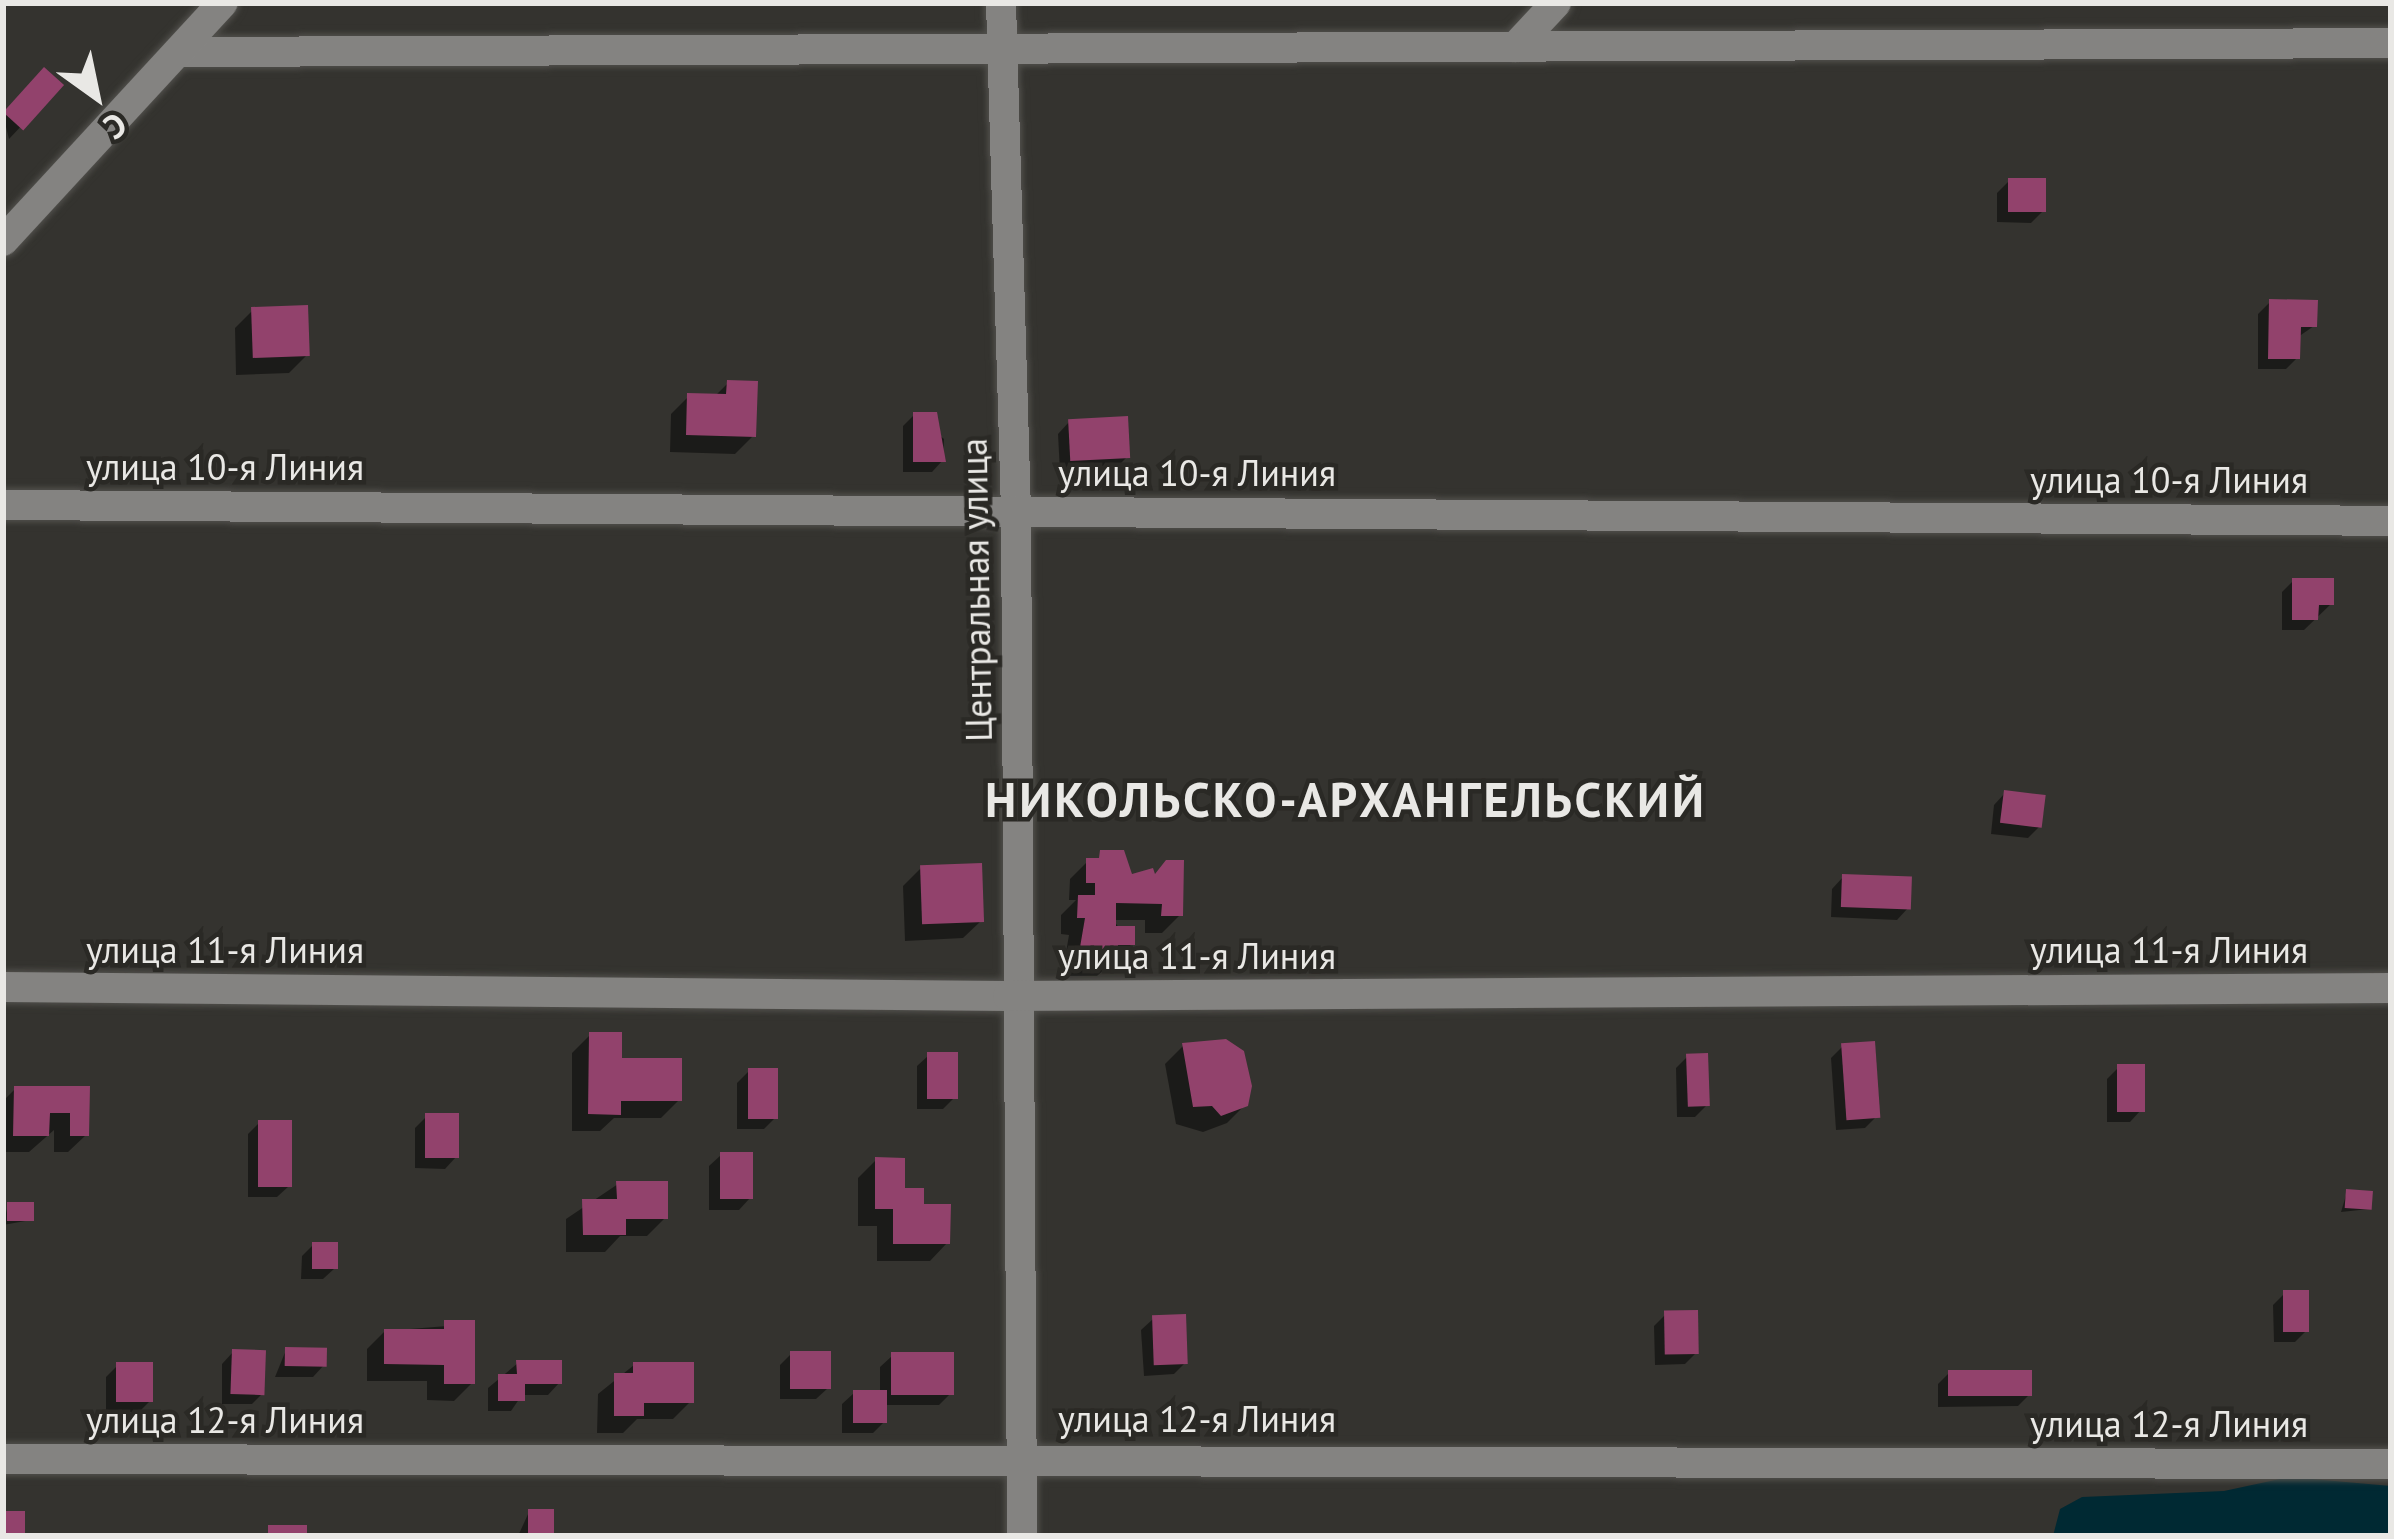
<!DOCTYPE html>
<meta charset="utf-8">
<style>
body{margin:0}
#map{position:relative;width:2394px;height:1539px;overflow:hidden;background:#34332f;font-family:"PT Sans",sans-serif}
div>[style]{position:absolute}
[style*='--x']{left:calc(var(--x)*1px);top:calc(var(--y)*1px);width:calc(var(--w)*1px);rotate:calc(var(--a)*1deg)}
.water>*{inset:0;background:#002933}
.shadow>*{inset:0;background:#0007}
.building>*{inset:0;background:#92426c;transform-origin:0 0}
.roads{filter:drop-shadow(0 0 3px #51504c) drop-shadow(0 0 3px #51504c)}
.minor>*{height:30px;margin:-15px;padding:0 15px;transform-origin:15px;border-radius:15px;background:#848381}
span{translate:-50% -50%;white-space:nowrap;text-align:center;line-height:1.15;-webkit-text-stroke:9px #2a2925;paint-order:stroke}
.street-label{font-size:36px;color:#e9e8e5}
.district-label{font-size:48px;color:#e9e8e5;font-weight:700;letter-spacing:3px}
.frame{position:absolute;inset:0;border:6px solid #e9e8e5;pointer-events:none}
.north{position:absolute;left:36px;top:36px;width:120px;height:120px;-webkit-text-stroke:9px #2a2925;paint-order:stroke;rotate:147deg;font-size:33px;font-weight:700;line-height:48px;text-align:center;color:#e9e8e5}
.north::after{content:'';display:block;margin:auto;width:42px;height:54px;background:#e9e8e5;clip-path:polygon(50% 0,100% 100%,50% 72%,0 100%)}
</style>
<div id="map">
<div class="water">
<div style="clip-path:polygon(2289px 1477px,2391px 1486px,2391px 1536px,2053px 1536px,2060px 1509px,2082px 1497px,2224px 1491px)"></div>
</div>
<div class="shadow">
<div style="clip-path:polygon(44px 71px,60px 85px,9px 139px,3px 115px)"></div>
<div style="clip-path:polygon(2009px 181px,2043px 211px,2031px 223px,1997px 222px,1997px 193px)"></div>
<div style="clip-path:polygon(2270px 302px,2314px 326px,2298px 337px,2297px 358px,2286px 369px,2258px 369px,2258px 314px)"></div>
<div style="clip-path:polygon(253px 310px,307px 355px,289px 373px,236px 375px,235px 328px)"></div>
<div style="clip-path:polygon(728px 383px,753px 436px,735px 454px,670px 452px,671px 414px,689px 396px,714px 397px)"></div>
<div style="clip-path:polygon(914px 415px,944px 439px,943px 460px,932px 472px,903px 472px,903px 426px)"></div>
<div style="clip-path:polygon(1069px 422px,1127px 457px,1115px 469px,1060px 472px,1058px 434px)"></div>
<div style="clip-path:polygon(2293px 581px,2331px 604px,2304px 630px,2282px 630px,2282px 592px)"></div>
<div style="clip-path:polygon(2005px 793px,2040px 826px,2028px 838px,1991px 834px,1994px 805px)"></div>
<div style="clip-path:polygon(1088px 861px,1130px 877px,1180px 915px,1162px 933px,1145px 933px,1145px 920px,1113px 920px,1132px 944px,1097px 976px,1062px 976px,1069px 935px,1061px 934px,1061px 915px,1076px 900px,1069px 900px,1070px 879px)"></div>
<div style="clip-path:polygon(921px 868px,981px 921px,963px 938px,905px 941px,903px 886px)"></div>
<div style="clip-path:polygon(1843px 877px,1908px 908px,1897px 920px,1831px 917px,1832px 889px)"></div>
<div style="clip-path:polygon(590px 1035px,619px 1061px,679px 1100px,661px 1118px,614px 1118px,600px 1131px,572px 1131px,572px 1053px)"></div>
<div style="clip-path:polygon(1183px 1046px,1245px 1105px,1227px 1123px,1203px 1132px,1176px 1124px,1165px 1064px)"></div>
<div style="clip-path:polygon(1843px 1046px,1877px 1116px,1865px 1128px,1836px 1130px,1831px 1058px)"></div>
<div style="clip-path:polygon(929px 1055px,955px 1097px,943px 1109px,917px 1109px,917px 1066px)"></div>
<div style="clip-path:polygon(1687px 1057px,1707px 1105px,1695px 1117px,1677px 1117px,1676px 1068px)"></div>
<div style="clip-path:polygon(2119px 1067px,2141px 1110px,2130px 1122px,2107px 1122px,2107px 1079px)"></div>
<div style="clip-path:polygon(749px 1071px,775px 1118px,764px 1129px,737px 1129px,737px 1083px)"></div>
<div style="clip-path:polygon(15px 1089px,86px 1089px,86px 1135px,68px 1152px,54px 1152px,54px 1130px,29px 1152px,3px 1152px,3px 1101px)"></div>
<div style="clip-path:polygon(427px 1116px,456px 1157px,445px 1169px,415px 1168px,415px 1128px)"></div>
<div style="clip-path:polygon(259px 1123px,289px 1186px,277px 1197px,248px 1197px,248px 1134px)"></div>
<div style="clip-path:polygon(721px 1155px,750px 1198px,739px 1210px,709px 1210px,709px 1166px)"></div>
<div style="clip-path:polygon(876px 1160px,947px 1243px,930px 1261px,877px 1261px,877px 1226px,858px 1226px,858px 1178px)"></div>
<div style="clip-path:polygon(618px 1184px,665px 1218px,647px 1236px,620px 1236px,605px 1252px,566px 1252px,566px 1219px)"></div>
<div style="clip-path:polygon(2347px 1192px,2369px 1209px,2341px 1212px)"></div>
<div style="clip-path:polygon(8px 1205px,31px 1220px,3px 1225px)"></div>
<div style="clip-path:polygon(313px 1245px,335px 1268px,323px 1279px,301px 1279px,302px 1256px)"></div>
<div style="clip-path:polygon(2285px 1293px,2307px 1330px,2295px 1342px,2274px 1342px,2273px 1305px)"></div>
<div style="clip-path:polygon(1665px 1315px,1696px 1353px,1685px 1364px,1655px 1365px,1654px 1326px)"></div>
<div style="clip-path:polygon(1153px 1319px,1185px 1363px,1174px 1374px,1144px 1376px,1141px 1330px)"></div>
<div style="clip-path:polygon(472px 1324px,472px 1383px,454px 1401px,427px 1400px,427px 1381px,367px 1381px,367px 1349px,385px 1331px)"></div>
<div style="clip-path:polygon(286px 1350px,324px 1365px,313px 1377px,275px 1377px)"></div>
<div style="clip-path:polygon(233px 1352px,263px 1393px,252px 1404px,222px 1404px,222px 1364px)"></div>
<div style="clip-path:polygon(791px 1354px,828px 1388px,816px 1399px,780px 1399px,780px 1365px)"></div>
<div style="clip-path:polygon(892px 1356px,951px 1393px,939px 1405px,884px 1405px,884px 1422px,873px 1433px,842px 1433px,842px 1404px,854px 1393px,880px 1393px,880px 1367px)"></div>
<div style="clip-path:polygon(518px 1363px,559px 1383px,548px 1395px,522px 1395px,511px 1411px,488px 1411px,488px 1388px)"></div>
<div style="clip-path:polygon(118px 1365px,150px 1401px,139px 1412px,106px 1412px,106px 1377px)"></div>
<div style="clip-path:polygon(634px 1365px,691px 1401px,673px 1419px,637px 1419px,623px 1433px,597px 1433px,598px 1394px)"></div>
<div style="clip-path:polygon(1949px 1373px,2029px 1395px,2018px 1406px,1938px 1407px,1938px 1384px)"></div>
<div style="clip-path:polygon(529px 1512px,551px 1536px,518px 1536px)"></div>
</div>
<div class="building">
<div style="left:44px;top:67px;width:27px;height:61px;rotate:42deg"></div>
<div style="left:2008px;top:178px;width:38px;height:34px"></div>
<div style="clip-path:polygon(2269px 299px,2318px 300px,2317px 327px,2301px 327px,2300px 359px,2268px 359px)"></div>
<div style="left:308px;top:305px;width:51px;height:57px;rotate:88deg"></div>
<div style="clip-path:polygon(727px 380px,758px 381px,756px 437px,686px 435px,687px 393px,726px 394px)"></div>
<div style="clip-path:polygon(913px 412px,937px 412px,946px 462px,913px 462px)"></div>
<div style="left:1128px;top:416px;width:42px;height:60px;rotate:87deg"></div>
<div style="clip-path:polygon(2292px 578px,2334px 578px,2334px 605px,2319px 605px,2318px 620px,2292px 620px)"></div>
<div style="left:2004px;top:790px;width:42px;height:33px;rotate:7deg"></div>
<div style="clip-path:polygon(1100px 850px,1124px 850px,1132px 874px,1153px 868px,1155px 874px,1166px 860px,1184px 860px,1183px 916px,1161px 916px,1162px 904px,1116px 903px,1116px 926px,1135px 926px,1135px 945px,1118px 945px,1118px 959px,1078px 959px,1085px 918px,1077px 918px,1078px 895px,1095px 895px,1095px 883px,1086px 883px,1086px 858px,1099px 858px)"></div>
<div style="left:982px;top:863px;width:59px;height:62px;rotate:88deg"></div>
<div style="left:1842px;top:874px;width:70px;height:33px;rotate:2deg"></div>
<div style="clip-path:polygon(589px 1032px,622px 1032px,622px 1058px,682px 1058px,682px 1101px,621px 1101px,621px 1115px,588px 1114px)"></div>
<div style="clip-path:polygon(1226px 1039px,1244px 1051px,1252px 1086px,1248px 1106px,1221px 1116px,1212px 1106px,1193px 1107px,1182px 1043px)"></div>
<div style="left:1875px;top:1041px;width:77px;height:34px;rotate:86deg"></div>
<div style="left:927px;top:1052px;width:31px;height:47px"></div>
<div style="left:1708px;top:1053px;width:53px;height:22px;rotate:88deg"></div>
<div style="left:2117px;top:1064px;width:28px;height:48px"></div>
<div style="left:748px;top:1068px;width:30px;height:51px"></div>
<div style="clip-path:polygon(14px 1086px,90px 1086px,89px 1136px,70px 1136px,70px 1113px,50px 1113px,49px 1136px,13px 1136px)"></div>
<div style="left:425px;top:1113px;width:34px;height:45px"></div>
<div style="left:258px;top:1120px;width:34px;height:67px"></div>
<div style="left:720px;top:1152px;width:33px;height:47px"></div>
<div style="clip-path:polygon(875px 1157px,905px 1158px,905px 1188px,924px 1188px,924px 1204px,951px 1204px,950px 1244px,893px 1244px,893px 1209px,875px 1209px)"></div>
<div style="clip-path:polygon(616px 1181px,668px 1181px,668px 1219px,626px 1219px,626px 1235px,583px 1235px,582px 1199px,617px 1199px)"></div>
<div style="left:2346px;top:1189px;width:27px;height:19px;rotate:4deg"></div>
<div style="left:7px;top:1202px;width:27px;height:19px"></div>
<div style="left:312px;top:1242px;width:26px;height:27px"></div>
<div style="left:2283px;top:1290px;width:26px;height:42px"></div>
<div style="left:1698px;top:1310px;width:44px;height:34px;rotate:89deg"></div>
<div style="left:1186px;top:1314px;width:50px;height:34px;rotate:88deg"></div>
<div style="clip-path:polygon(444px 1320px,475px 1320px,475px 1384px,444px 1384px,444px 1365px,384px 1364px,384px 1329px,444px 1329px)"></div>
<div style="left:285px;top:1347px;width:42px;height:19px;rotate:1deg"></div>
<div style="left:232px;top:1349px;width:34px;height:45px;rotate:2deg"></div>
<div style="left:790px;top:1351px;width:41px;height:38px"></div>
<div style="left:954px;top:1352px;width:43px;height:63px;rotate:90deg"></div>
<div style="clip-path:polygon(516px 1360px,562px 1360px,562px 1384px,525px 1384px,525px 1401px,498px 1401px,498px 1374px,517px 1374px)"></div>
<div style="left:116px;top:1362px;width:37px;height:40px"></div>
<div style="clip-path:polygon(633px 1362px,694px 1362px,694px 1403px,644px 1403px,644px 1416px,614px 1416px,614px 1373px,633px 1373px)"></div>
<div style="left:1948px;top:1370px;width:84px;height:26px"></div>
<div style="left:853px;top:1390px;width:34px;height:33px"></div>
<div style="left:528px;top:1509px;width:26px;height:27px"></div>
<div style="left:3px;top:1511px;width:22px;height:25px"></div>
<div style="left:268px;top:1525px;width:39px;height:11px"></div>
</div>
<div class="roads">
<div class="minor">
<div style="--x:1001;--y:3;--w:508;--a:88.31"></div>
<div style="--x:1016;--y:511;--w:1025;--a:89.66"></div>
<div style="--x:1515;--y:47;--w:60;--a:-47"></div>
<div style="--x:178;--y:52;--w:2213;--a:-0.23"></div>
<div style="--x:3;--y:241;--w:324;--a:-47.3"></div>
<div style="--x:3;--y:505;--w:2388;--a:0.38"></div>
<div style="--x:3;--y:987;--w:1005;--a:0.51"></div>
<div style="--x:1008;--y:996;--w:1383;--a:-0.33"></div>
<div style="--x:3;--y:1459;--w:2388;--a:0.12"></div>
</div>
</div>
<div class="street-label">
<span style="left:225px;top:467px">улица 10-я Линия</span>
<span style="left:1197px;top:473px">улица 10-я Линия</span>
<span style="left:2169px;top:480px">улица 10-я Линия</span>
<span style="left:976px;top:590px;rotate:-91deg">Центральная улица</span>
<span style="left:225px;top:950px">улица 11-я Линия</span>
<span style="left:2169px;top:950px">улица 11-я Линия</span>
<span style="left:1197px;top:956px">улица 11-я Линия</span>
<span style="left:1197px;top:1419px">улица 12-я Линия</span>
<span style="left:225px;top:1420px">улица 12-я Линия</span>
<span style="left:2169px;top:1424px">улица 12-я Линия</span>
</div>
<div class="district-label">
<span style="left:1346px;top:800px">НИКОЛЬСКО-АРХАНГЕЛЬСКИЙ</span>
</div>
<div class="frame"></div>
<div class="north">С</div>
</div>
